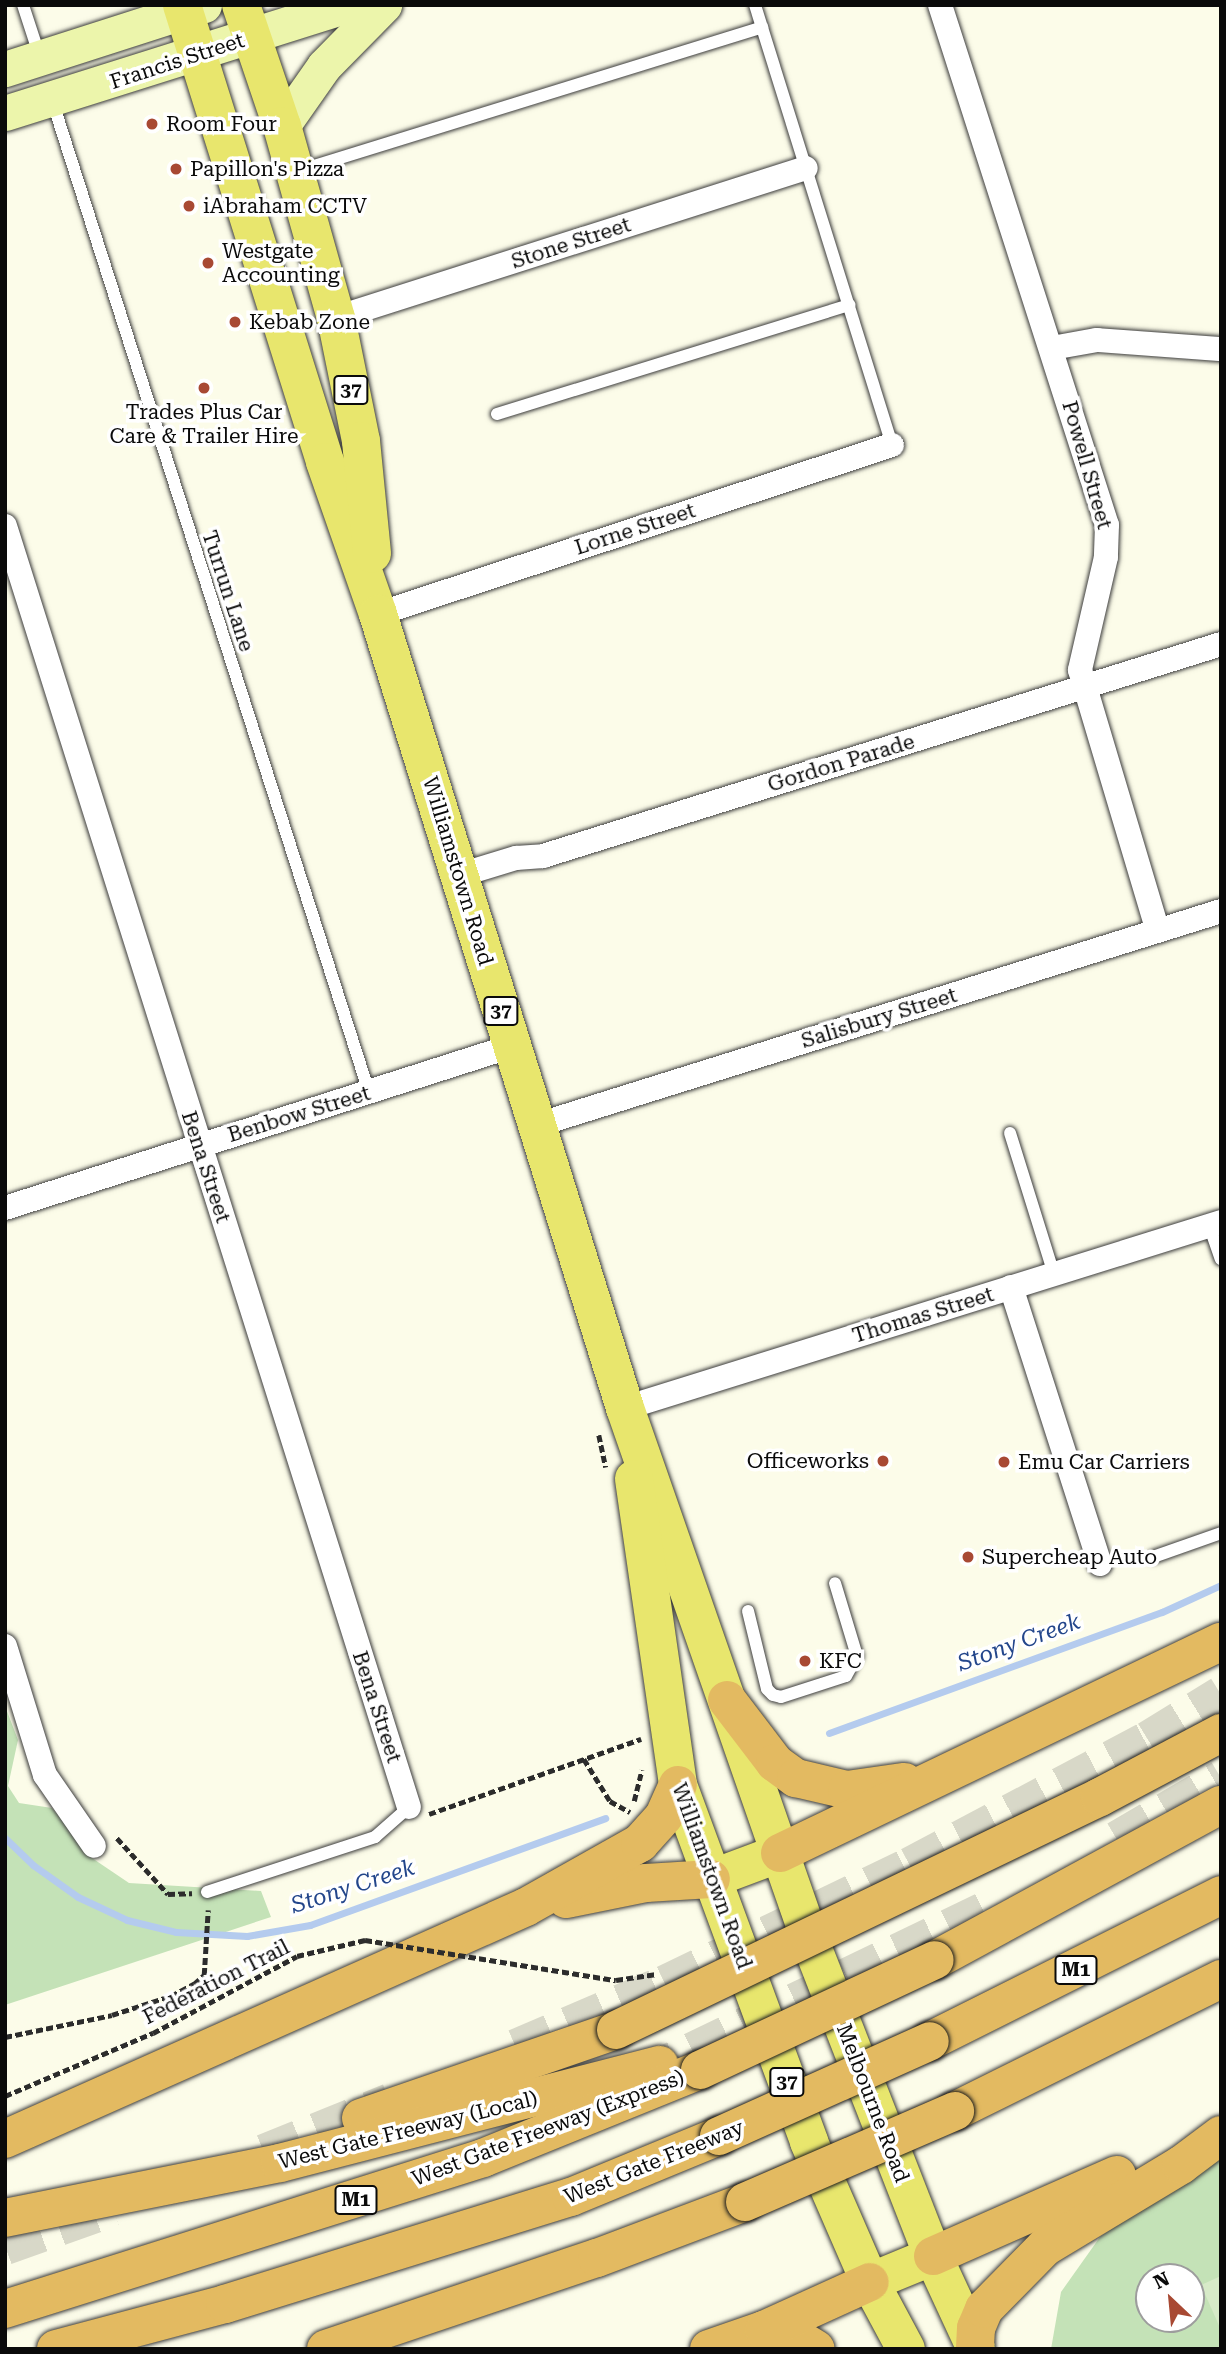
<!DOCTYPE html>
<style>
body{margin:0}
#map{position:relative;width:1226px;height:2354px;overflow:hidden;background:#fcfce9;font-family:"Roboto Serif",serif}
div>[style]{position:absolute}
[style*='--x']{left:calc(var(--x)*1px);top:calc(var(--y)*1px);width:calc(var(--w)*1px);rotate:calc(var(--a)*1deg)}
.green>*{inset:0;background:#c4e2b7}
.pitch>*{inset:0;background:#d7eac8}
.stream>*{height:7px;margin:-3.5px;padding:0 3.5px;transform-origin:3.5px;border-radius:3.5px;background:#b4cbee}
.highway-tunnel>*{height:38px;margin-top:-19px;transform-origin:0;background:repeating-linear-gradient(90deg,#d8d8c8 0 38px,transparent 0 57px)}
.path>*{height:4.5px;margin-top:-2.25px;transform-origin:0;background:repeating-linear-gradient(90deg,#2c2c2c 0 7px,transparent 0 10.5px)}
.roads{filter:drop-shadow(0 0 2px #3d3d3d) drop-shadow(0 0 2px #3d3d3d)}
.lane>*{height:12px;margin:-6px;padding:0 6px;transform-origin:6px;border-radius:6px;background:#fff}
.street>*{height:24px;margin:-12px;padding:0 12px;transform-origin:12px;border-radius:12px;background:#fff}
.secondary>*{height:35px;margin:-17.5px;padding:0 17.5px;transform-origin:17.5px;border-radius:17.5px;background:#ecf5ab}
.primary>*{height:38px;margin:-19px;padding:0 19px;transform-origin:19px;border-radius:19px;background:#e8e66d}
.highway>*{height:38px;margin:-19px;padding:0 19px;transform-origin:19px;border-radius:19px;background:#e3ba61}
.path-bridge>*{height:4.5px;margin-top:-2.25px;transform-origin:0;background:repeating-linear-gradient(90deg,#2c2c2c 0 7px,transparent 0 10.5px)}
.bridges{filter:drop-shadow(0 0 2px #1b1b1b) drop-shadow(0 0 2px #1b1b1b)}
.highway-bridge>*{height:38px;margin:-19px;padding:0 19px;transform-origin:19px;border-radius:19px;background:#e3ba61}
.dots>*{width:19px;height:19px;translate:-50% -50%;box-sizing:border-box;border:4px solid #fff;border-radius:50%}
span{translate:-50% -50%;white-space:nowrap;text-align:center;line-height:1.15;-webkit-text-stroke:7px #fff;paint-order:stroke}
.shield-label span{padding:2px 5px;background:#fff;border:2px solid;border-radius:5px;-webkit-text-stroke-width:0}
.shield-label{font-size:19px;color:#0a0a0a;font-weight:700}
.street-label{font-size:21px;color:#0a0a0a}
.poi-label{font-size:21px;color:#0a0a0a}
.left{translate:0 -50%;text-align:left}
.right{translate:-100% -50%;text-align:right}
.water-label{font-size:23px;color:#23468b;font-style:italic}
.frame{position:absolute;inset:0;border:7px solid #0a0a0a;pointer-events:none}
.north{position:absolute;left:1135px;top:2263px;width:70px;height:70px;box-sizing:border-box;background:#fff;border:2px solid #9d9d9d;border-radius:50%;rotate:334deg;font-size:19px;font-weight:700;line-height:28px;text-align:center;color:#0a0a0a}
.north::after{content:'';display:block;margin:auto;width:24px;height:32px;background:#a84933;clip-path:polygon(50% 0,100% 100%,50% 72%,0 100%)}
</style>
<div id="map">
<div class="green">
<div style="clip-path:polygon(5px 1706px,18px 1740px,8px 1786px,19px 1803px,52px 1808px,92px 1858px,129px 1883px,261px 1891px,271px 1917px,5px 2005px)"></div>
<div style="clip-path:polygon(evenodd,1221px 2150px,1221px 2349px,1051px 2349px,1061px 2292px,1100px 2237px,1221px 2150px,1149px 2277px,1191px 2277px,1191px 2319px,1149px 2319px,1149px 2277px)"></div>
</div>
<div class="pitch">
<div style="clip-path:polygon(1221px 2276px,1221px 2330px,1201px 2285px)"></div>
</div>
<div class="stream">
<div style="--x:829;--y:1733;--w:354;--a:-20"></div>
<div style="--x:1162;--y:1612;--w:65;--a:-24.6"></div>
<div style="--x:5;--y:1838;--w:39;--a:44"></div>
<div style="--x:33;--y:1865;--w:55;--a:35.4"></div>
<div style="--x:78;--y:1897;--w:54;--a:25.1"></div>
<div style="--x:127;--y:1920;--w:50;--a:13.8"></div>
<div style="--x:176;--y:1932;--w:71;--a:3.2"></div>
<div style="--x:247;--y:1936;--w:64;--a:-9.9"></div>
<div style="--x:310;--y:1925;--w:314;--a:-19.9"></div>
</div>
<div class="highway-tunnel">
<div style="--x:1117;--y:1840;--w:121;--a:-30.4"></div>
<div style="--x:516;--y:2048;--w:162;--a:-23.2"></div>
<div style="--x:665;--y:1984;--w:272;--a:-25.7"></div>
<div style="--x:910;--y:1866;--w:269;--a:-27.9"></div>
<div style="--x:1148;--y:1740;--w:86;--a:-31.7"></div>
<div style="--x:641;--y:2076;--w:397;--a:-25.7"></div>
<div style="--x:264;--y:2153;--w:136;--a:-22"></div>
<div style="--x:5;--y:2246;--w:114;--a:-19.6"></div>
</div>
<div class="path">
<div style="--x:599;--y:1435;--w:33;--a:78"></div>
<div style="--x:584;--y:1759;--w:49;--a:58.2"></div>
<div style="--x:610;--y:1801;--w:23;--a:29"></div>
<div style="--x:634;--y:1801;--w:32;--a:-76"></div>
<div style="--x:429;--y:1814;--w:225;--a:-19.5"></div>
<div style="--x:117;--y:1838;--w:76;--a:47.7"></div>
<div style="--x:168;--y:1894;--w:24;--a:-2"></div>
<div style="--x:5;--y:2037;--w:109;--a:-11.6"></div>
<div style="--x:112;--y:2015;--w:62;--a:-17.9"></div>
<div style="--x:171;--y:1996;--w:26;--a:-28"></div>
<div style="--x:194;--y:1984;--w:13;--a:-42"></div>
<div style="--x:204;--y:1975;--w:65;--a:-86.5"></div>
<div style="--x:5;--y:2096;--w:161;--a:-23.1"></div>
<div style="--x:153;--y:2033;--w:163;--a:-28.1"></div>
<div style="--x:297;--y:1956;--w:70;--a:-13.2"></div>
</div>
<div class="roads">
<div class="lane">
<div style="--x:23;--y:5;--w:55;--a:71.9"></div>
<div style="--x:755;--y:5;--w:461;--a:72.7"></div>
<div style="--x:52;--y:100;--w:1041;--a:72.28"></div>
<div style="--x:298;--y:171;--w:486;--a:-17.2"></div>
<div style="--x:497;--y:414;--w:369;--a:-17.2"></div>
<div style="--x:1010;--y:1133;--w:148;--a:72.7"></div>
<div style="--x:1209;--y:1225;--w:36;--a:71"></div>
<div style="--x:1153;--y:1557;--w:72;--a:-19.4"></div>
<div style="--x:748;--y:1611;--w:80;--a:76.3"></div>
<div style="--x:767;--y:1689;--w:8;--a:45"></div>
<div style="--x:773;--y:1695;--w:8;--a:14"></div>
<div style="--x:781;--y:1697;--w:68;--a:-17.9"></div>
<div style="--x:846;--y:1676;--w:23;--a:-61"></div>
<div style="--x:857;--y:1656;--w:76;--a:-106.8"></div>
<div style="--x:207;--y:1892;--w:177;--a:-18.1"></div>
<div style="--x:375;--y:1837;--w:45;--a:-41.4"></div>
</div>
<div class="street">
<div style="--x:940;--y:5;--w:546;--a:72.2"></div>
<div style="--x:1107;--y:525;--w:32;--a:92"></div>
<div style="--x:1106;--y:557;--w:116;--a:103"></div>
<div style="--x:1080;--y:670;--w:272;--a:73.4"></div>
<div style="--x:336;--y:318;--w:493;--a:-17.7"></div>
<div style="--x:1052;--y:348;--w:46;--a:-10.1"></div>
<div style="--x:1097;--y:340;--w:124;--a:4.2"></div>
<div style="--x:5;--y:526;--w:1343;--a:72.5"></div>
<div style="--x:378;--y:614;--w:541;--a:-18.2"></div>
<div style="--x:460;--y:875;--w:59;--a:-16.9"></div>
<div style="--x:516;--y:858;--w:27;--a:-4"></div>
<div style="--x:543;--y:856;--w:710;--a:-17.36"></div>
<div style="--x:537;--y:1125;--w:717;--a:-17.37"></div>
<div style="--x:5;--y:1208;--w:532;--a:-17.72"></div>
<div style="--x:1011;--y:1287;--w:291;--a:72.2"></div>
<div style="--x:625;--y:1408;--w:624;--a:-17.33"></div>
<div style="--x:5;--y:1646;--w:135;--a:72.8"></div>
<div style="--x:45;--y:1775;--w:86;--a:55.4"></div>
</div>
<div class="secondary">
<div style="--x:5;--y:69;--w:209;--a:-17.8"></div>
<div style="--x:5;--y:113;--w:360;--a:-17.5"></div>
<div style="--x:282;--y:126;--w:73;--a:-55"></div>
<div style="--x:324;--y:66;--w:86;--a:-45.5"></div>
</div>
<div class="primary">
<div style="--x:182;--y:5;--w:479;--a:72.6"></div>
<div style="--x:325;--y:462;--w:161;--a:70.8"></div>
<div style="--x:378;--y:614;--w:832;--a:72.72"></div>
<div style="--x:625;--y:1408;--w:575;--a:70.81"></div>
<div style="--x:814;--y:1951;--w:327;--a:68.7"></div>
<div style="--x:933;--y:2256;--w:102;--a:65.2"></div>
<div style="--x:241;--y:5;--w:128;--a:71.3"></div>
<div style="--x:282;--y:126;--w:199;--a:74.3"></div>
<div style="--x:336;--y:318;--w:126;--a:78.5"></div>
<div style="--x:361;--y:441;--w:113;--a:84.4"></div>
<div style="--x:634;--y:1479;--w:309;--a:81.8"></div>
<div style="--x:678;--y:1785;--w:380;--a:69.8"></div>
<div style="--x:809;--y:2142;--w:153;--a:66.5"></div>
<div style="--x:870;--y:2282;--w:76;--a:61.8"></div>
<div style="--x:711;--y:1879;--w:74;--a:-20.6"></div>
<div style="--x:870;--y:2282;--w:68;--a:-22.4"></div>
</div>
<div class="highway">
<div style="--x:727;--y:1700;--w:79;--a:52.7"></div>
<div style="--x:775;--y:1763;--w:26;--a:36"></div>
<div style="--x:796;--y:1778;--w:52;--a:13.2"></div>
<div style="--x:847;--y:1790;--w:58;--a:-8"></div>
<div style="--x:780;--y:1853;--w:489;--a:-25.6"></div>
<div style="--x:566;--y:1899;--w:82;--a:-11.3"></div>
<div style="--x:646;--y:1883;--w:65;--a:-3.5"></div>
<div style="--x:935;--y:1960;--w:325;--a:-28.5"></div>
<div style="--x:930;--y:2041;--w:326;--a:-26.6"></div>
<div style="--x:955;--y:2111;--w:297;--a:-26.4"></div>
<div style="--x:361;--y:2118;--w:270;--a:-19"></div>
<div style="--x:5;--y:2139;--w:570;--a:-24"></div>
<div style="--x:526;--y:1907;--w:131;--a:-29.3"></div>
<div style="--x:640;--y:1843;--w:36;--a:-48"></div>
<div style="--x:664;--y:1816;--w:34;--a:-66"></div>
<div style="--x:5;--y:2218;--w:280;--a:-11.3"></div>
<div style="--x:280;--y:2163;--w:392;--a:-14.5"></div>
<div style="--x:933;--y:2256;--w:201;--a:-23.8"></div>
<div style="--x:5;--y:2309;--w:501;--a:-17.53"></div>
<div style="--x:483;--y:2158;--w:234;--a:-22.1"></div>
<div style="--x:764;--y:2330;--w:25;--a:7"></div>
<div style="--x:789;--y:2333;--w:31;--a:31"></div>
<div style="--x:975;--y:2347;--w:19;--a:-87"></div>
<div style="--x:976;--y:2328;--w:21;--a:-67"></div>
<div style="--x:984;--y:2309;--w:87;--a:-45.5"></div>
<div style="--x:1045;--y:2247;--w:159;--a:-31.1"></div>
<div style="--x:1181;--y:2165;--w:50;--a:-36.9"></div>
<div style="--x:56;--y:2349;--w:175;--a:-14.9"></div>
<div style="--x:225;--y:2304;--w:362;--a:-17.2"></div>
<div style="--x:571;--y:2197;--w:160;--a:-22.4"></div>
<div style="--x:326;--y:2349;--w:286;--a:-18.6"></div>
<div style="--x:597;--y:2258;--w:158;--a:-20.7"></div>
<div style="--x:709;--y:2349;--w:58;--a:-19.1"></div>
<div style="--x:764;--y:2330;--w:116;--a:-24.4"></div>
</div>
</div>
<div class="path-bridge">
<div style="--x:365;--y:1940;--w:254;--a:9.1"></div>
<div style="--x:616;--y:1980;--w:41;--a:-8.3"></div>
</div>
<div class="bridges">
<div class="highway-bridge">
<div style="--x:616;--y:2030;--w:537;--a:-25.71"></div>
<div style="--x:1100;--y:1797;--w:137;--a:-27.9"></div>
<div style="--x:700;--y:2070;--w:259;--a:-25.1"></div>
<div style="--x:719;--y:2136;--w:231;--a:-24.2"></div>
<div style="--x:745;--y:2202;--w:229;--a:-23.4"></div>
</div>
</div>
<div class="dots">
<div style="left:152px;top:124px;background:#a84933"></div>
<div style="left:176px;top:169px;background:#a84933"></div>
<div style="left:189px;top:206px;background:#a84933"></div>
<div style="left:208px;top:263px;background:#a84933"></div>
<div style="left:235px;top:322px;background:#a84933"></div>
<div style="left:204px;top:388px;background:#a84933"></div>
<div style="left:883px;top:1461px;background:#a84933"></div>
<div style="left:1004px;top:1462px;background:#a84933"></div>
<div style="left:968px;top:1557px;background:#a84933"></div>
<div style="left:805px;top:1661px;background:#a84933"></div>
</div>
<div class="shield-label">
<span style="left:351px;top:390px">37</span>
<span style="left:501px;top:1011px">37</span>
<span style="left:1076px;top:1970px">M1</span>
<span style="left:787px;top:2082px">37</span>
<span style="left:356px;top:2200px">M1</span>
</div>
<div class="street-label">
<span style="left:177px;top:61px;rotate:-18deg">Francis Street</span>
<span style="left:571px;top:243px;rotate:-18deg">Stone Street</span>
<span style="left:1087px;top:465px;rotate:74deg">Powell Street</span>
<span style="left:635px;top:529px;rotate:-18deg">Lorne Street</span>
<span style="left:228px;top:591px;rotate:72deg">Turrun Lane</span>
<span style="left:841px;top:763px;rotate:-17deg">Gordon Parade</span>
<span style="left:458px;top:871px;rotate:73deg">Williamstown Road</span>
<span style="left:879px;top:1018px;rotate:-17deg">Salisbury Street</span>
<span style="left:299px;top:1114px;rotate:-17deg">Benbow Street</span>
<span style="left:206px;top:1167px;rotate:72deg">Bena Street</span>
<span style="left:923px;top:1315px;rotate:-17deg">Thomas Street</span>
<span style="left:377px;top:1707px;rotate:72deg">Bena Street</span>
<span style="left:712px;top:1876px;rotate:70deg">Williamstown Road</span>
<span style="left:216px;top:1982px;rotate:-27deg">Federation Trail</span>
<span style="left:873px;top:2103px;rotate:69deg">Melbourne Road</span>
<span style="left:548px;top:2128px;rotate:-21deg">West Gate Freeway (Express)</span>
<span style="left:408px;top:2130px;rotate:-14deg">West Gate Freeway (Local)</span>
<span style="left:654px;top:2162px;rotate:-22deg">West Gate Freeway</span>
</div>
<div class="poi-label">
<span class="left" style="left:166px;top:124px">Room Four</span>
<span class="left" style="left:190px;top:169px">Papillon's Pizza</span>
<span class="left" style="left:203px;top:206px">iAbraham CCTV</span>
<span class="left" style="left:222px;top:263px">Westgate<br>Accounting</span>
<span class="left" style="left:249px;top:322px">Kebab Zone</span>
<span style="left:204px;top:424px">Trades Plus Car<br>Care &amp; Trailer Hire</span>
<span class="right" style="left:869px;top:1461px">Officeworks</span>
<span class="left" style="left:1018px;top:1462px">Emu Car Carriers</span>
<span class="left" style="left:982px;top:1557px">Supercheap Auto</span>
<span class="left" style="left:819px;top:1661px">KFC</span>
</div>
<div class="water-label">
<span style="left:1019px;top:1643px;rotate:-20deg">Stony Creek</span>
<span style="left:353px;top:1887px;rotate:-18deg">Stony Creek</span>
</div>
<div class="frame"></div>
<div class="north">N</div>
</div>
